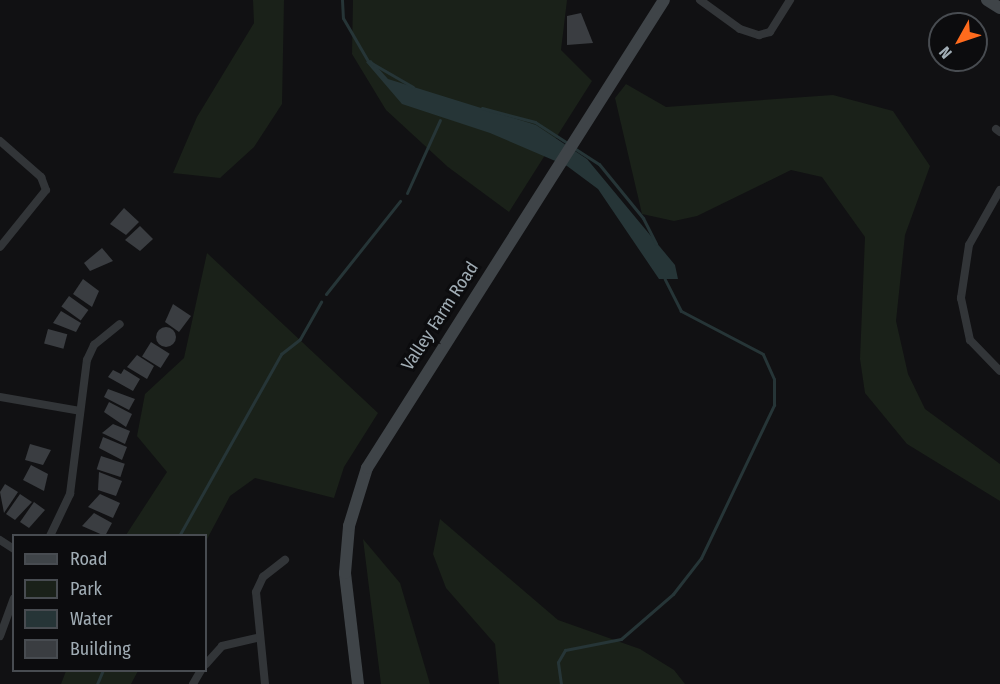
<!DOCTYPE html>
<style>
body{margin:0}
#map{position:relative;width:1000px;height:684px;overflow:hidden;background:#111113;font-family:"Fira Sans Condensed",sans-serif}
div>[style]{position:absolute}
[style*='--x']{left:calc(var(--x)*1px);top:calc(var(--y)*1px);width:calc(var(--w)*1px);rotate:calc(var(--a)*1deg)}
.green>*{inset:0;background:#1a2119}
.water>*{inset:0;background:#263537}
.stream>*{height:3px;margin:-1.5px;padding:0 1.5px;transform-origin:1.5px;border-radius:1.5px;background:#263537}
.building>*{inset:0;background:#3a3d41;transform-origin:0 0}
.round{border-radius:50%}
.street>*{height:8px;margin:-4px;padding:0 4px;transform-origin:4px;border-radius:4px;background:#323538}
.secondary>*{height:12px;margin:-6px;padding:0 6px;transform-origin:6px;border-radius:6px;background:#3f4448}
span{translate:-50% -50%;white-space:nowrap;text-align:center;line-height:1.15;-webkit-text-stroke:6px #0c0c0e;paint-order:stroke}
.street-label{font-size:18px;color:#a1adb5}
.legend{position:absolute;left:12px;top:534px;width:195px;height:138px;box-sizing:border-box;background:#0c0c0e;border:2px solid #484c51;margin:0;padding:8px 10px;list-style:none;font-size:18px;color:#a1adb5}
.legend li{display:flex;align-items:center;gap:12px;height:30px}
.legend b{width:30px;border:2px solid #484c51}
.north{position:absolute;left:928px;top:12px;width:60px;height:60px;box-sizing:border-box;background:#0c0c0e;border:2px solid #484c51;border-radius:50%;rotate:230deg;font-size:16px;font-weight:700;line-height:24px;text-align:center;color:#a1adb5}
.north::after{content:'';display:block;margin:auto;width:21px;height:27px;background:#ff6b1d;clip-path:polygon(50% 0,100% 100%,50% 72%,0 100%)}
</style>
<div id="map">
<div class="green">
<div style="clip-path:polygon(253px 0,284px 0,282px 104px,254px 147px,220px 178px,173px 173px,197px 117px,254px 23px)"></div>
<div style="clip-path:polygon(353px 0,567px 0,561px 50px,592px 81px,509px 212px,448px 167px,386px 110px,352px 54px)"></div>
<div style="clip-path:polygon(626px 84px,666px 107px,833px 95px,893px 111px,930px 166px,905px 235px,896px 321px,908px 374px,925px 409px,1000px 464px,1000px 501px,907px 444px,865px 393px,860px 359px,865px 237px,822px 177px,791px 170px,697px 216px,674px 221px,642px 214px,615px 98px)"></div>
<div style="clip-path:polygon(207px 253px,378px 413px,344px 467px,334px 498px,255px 478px,230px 496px,206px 541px,206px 536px,126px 535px,167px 472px,137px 436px,145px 394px,184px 358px)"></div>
<div style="clip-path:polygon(440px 519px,558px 620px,640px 649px,674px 670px,685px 684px,499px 684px,495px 644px,446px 588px,433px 554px)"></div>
<div style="clip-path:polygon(363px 539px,400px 583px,430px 684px,381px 684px)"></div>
<div style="clip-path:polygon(66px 671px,66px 670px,138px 671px,131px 684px,61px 684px)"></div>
</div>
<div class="water">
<div style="clip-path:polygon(371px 60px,388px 79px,536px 125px,587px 159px,675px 265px,678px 279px,659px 279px,598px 189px,567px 166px,490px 133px,402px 104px,366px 62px)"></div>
</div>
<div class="stream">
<div style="--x:342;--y:0;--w:18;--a:87"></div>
<div style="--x:343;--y:18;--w:50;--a:59.8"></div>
<div style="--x:368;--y:61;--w:52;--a:30"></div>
<div style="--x:482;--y:108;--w:55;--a:14.8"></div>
<div style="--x:535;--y:122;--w:40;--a:32.9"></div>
<div style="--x:574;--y:148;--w:30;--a:33"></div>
<div style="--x:599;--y:164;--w:70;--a:50.8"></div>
<div style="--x:643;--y:218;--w:29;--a:63"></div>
<div style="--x:407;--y:193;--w:80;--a:-65.7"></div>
<div style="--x:326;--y:294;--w:119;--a:-51.5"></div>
<div style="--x:179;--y:536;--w:209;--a:-60.7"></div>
<div style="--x:281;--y:354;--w:24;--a:-38"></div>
<div style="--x:300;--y:339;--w:43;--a:-60.4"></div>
<div style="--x:97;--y:684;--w:15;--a:-67"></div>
<div style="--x:561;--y:684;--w:22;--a:-98"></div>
<div style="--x:558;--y:662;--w:14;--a:-60"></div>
<div style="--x:565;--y:650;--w:57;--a:-11.1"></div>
<div style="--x:621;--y:639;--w:69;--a:-40.9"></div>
<div style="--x:673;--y:594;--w:46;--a:-52.1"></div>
<div style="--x:701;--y:558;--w:170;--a:-64.5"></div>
<div style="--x:774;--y:405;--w:26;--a:-90"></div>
<div style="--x:774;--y:379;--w:27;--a:-114"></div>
<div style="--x:763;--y:354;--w:93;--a:-152.3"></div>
<div style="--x:681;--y:311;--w:36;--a:-117"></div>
</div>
<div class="building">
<div style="clip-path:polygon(581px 13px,593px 43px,567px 45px,567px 16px)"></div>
<div style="clip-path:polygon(124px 208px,139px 222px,126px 235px,110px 224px)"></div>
<div style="clip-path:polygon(140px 226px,153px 239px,140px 251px,125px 240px)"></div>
<div style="clip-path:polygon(102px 248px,113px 261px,90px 271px,84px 263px)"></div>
<div style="clip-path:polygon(83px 279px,99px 291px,92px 307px,73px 294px)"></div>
<div style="left:69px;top:296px;width:24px;height:13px;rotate:36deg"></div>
<div style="clip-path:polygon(173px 304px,191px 316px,179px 332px,165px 322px)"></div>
<div style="clip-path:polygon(61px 311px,81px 323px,76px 332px,53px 323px)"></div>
<div class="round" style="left:156px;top:327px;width:20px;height:20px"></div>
<div style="left:48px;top:329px;width:20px;height:15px;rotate:15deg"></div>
<div style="left:151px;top:342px;width:22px;height:17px;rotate:32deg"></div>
<div style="clip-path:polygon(137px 355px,154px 366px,147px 379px,127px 367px)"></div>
<div style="clip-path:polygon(124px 369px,140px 379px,133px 391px,108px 377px,113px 370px,121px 374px)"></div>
<div style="clip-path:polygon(108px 389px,135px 399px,129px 410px,104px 397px)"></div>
<div style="clip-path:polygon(109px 402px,132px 414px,126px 427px,104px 412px)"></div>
<div style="clip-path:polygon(113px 424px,130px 431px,125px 444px,102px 433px)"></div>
<div style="clip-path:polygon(103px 437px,127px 447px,122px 460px,99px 448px)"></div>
<div style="clip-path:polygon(30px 444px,51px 450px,43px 465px,25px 460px)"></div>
<div style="left:101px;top:456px;width:25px;height:14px;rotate:18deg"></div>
<div style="clip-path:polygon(31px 465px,48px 474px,44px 491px,23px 480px)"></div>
<div style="clip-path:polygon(99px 472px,122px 481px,116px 496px,98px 490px)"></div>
<div style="clip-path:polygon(5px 484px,18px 492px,4px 513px,0 492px)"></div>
<div style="clip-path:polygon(20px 494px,32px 502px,15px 520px,6px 514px)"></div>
<div style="clip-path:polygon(100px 494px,120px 503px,113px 518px,88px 507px)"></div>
<div style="clip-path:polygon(34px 502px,45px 510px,29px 528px,20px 522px)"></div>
<div style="clip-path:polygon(94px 513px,112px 523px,105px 536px,82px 526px)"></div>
</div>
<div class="street">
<div style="--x:700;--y:0;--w:49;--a:35.9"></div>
<div style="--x:740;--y:29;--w:20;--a:18"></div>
<div style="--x:759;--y:35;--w:11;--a:-15"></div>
<div style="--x:770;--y:32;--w:38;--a:-58"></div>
<div style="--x:996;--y:129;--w:5;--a:37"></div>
<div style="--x:0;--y:141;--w:55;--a:41.3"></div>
<div style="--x:41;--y:177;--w:14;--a:69"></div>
<div style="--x:46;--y:190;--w:73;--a:128.9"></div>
<div style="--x:1000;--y:190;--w:63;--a:119.4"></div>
<div style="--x:969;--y:245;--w:54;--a:98.6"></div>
<div style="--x:961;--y:298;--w:43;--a:77.9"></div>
<div style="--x:970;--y:340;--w:43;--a:45.9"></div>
<div style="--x:0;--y:397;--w:81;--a:9.9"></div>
<div style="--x:50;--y:536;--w:47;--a:-64.5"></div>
<div style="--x:70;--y:494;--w:135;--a:-82.8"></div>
<div style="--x:87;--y:360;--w:17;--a:-65"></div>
<div style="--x:94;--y:345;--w:33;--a:-39"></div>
<div style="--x:0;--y:540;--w:17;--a:33"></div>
<div style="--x:0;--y:636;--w:40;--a:-69.8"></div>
<div style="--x:206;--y:664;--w:24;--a:-48"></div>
<div style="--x:222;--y:646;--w:37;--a:-13"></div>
<div style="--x:193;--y:684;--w:16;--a:-60"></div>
<div style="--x:265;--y:684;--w:92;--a:-95.6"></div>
<div style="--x:256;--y:592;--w:17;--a:-65"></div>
<div style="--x:263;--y:577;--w:28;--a:-38"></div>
</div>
<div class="secondary">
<div style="--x:987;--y:0;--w:15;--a:32"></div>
<div style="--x:358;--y:684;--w:112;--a:-96.7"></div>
<div style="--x:345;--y:573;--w:47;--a:-85.1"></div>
<div style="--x:349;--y:526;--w:61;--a:-72.8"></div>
<div style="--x:367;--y:468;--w:554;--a:-57.6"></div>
</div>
<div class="street-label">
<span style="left:440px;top:316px;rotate:-57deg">Valley Farm Road</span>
</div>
<ul class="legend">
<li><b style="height:8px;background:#3f4448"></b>Road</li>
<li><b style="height:16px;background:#1a2119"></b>Park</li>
<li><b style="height:16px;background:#263537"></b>Water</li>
<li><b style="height:16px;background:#3a3d41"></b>Building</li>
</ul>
<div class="north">N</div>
</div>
